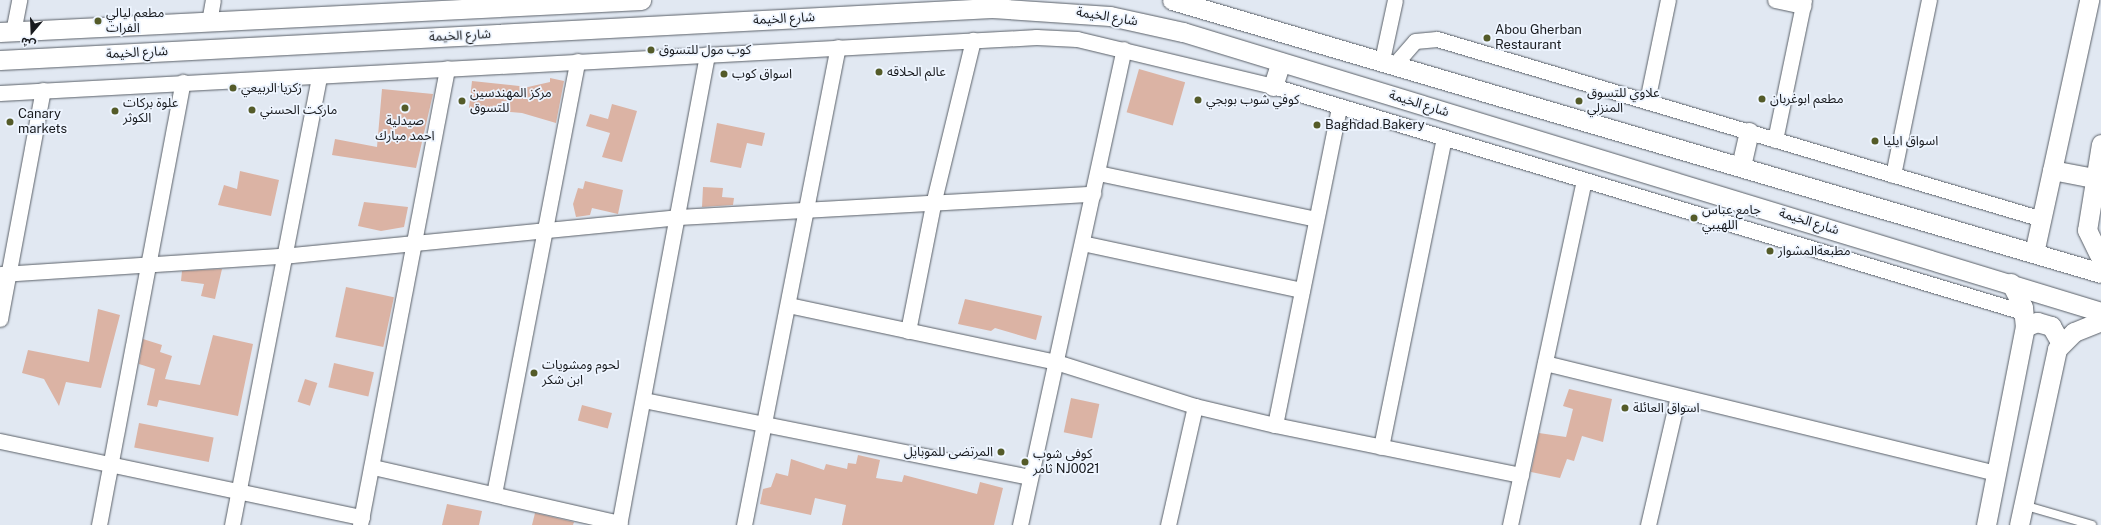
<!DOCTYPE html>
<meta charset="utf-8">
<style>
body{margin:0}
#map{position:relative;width:2101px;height:525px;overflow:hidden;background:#e1e8f2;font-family:"Public Sans","Noto Sans Arabic",sans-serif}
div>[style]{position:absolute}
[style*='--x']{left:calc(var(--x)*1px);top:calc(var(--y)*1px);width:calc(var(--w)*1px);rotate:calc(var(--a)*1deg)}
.building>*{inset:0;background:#dbb3a4;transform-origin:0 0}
.roads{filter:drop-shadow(0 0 1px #5a6068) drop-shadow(0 0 1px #5a6068)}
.service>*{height:8px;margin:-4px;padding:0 4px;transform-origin:4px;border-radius:4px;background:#fff}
.minor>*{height:15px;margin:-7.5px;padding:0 7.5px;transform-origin:7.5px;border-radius:7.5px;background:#fff}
.tertiary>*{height:19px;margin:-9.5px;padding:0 9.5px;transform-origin:9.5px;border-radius:9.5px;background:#fff}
.dots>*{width:11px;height:11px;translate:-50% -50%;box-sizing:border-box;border:2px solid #eef5ff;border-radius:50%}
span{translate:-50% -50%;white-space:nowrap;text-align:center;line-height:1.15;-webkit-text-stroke:3.5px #eef5ff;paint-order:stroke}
.poi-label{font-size:13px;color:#181a1e}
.left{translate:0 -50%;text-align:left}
.right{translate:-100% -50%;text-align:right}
.street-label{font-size:13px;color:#181a1e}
.north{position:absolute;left:12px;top:12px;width:40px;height:40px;-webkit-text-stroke:3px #eef5ff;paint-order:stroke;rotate:199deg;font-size:11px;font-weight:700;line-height:16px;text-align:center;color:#181a1e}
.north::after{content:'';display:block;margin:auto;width:14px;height:18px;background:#181a1e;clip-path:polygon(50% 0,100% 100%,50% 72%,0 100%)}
</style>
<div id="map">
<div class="building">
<div style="left:1139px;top:69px;width:48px;height:45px;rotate:16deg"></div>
<div style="clip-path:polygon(550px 78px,564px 81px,556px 123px,522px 113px,469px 108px,472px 81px,528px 87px,550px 82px)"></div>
<div style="clip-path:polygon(382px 89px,433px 94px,416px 168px,332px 155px,335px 139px,377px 147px)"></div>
<div style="clip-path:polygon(612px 104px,637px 111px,622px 162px,602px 157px,610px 133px,586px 126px,590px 114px,608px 119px)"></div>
<div style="clip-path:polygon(717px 123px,765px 133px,762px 146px,747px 143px,741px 168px,710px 162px)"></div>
<div style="clip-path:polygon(240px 171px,279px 180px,271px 216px,218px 205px,224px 185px,237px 189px)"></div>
<div style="clip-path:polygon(585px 181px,623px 190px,618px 214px,592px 208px,590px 215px,576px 217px,573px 204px,578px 188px,583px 189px)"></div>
<div style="clip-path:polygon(703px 187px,723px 188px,722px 197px,734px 198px,733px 205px,702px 207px)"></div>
<div style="clip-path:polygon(364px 202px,408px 207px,404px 227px,381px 231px,358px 226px)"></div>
<div style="clip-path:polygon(222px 269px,215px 299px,201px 296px,204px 284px,181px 281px,182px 271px)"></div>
<div style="left:346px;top:287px;width:49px;height:51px;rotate:12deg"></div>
<div style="clip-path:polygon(965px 299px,1042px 316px,1036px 340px,995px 328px,991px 331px,958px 324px)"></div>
<div style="clip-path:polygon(98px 309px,120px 315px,101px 388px,66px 382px,59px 406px,44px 379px,22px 373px,28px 350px,89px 362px)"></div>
<div style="clip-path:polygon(213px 335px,253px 344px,238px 416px,159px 400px,157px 407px,147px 405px,155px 369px,139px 364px,143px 339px,162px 345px,160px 352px,172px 356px,165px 379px,200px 385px)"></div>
<div style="left:334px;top:363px;width:41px;height:25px;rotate:13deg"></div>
<div style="left:305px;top:379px;width:13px;height:24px;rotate:18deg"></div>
<div style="clip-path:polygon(1569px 389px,1612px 399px,1603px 442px,1582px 436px,1574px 461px,1567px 459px,1560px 478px,1531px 472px,1539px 433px,1566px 437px,1573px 409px,1563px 406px)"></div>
<div style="left:1071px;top:398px;width:29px;height:35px;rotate:12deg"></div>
<div style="left:582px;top:405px;width:31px;height:16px;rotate:15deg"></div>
<div style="left:139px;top:423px;width:76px;height:25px;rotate:11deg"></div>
<div style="clip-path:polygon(858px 455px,880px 460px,876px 478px,902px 482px,904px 475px,977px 494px,980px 482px,1003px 488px,994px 525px,842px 525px,846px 505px,815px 498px,811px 515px,760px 504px,763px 489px,771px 487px,776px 473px,788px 476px,791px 459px,824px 470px,826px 464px,847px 469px,848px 463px,856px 464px)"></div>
<div style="clip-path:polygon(447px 504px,482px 511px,479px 525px,442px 525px)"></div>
<div style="clip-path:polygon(535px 513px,574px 522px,573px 525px,532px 525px)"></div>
</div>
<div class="roads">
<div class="service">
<div style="--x:2023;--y:505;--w:72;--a:16.2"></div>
</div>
<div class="minor">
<div style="--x:1775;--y:0;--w:29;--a:12"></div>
<div style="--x:209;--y:22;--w:22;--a:-80"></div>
<div style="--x:13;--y:32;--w:33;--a:-79"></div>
<div style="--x:1382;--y:60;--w:61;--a:-77.8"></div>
<div style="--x:1395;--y:64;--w:30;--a:-49"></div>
<div style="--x:1415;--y:41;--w:22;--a:-5"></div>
<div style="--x:1437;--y:39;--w:631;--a:16.57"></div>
<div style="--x:0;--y:93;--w:1038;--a:-3.09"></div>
<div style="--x:1036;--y:37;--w:41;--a:2.8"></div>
<div style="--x:1077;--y:39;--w:202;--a:13.5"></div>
<div style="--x:1273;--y:86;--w:783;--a:16.77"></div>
<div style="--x:1647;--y:101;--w:103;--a:-78.3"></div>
<div style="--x:1775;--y:140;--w:143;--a:-78.3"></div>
<div style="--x:1098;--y:173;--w:223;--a:11.9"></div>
<div style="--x:1893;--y:175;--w:179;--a:-78.4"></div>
<div style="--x:1082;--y:243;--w:225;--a:12.1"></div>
<div style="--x:0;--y:274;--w:283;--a:-3.7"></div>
<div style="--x:282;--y:256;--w:397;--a:-5.6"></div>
<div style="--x:677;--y:217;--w:417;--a:-3.2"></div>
<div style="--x:788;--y:305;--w:274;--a:12"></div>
<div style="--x:1056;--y:362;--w:146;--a:17.6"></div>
<div style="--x:1195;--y:406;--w:82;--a:13.4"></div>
<div style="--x:1275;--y:425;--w:251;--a:11.5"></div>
<div style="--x:0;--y:319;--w:233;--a:-79.4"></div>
<div style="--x:908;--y:331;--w:134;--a:-78.8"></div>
<div style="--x:934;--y:200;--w:165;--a:-76.3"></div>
<div style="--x:1545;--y:363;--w:464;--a:13.7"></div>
<div style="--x:644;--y:400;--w:393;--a:11.3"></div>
<div style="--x:1275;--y:425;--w:323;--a:-78.6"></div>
<div style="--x:0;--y:441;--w:370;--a:11.9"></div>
<div style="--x:1381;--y:447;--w:315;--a:-78.5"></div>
<div style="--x:373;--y:467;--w:253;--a:12.8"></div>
<div style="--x:494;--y:494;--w:441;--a:-79.1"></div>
<div style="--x:99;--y:525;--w:451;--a:-79.3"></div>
<div style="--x:232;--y:525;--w:456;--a:-79"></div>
<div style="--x:360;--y:525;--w:465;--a:-79.2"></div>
<div style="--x:619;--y:525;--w:479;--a:-79.4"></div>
<div style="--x:744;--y:525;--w:487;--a:-78.9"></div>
<div style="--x:1020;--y:525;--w:487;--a:-77.7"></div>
<div style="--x:1168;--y:525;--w:122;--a:-77.2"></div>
<div style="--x:1510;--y:525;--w:352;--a:-77.9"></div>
<div style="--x:1648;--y:525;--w:132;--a:-76.9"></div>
</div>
<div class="tertiary">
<div style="--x:1172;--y:0;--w:968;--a:16.38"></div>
<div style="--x:0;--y:32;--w:642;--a:-2.86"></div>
<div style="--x:0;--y:60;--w:993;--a:-3"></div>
<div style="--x:992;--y:8;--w:118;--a:3.9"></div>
<div style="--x:1110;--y:16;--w:75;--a:12.4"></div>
<div style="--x:1183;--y:32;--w:960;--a:16.96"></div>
<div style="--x:1273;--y:86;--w:25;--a:-72"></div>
<div style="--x:2101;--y:144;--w:87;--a:99.2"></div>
<div style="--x:2087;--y:230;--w:32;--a:64"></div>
<div style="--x:1741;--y:166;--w:35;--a:-77"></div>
<div style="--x:2052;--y:170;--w:43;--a:10.8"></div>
<div style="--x:2034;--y:253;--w:259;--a:-77.7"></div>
<div style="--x:2025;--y:327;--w:13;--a:-23"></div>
<div style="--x:2037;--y:322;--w:15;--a:16"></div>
<div style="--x:2051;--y:326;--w:20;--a:60"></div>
<div style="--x:1986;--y:525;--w:202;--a:-78.9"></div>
<div style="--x:2025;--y:327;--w:20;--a:-96"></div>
<div style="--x:2023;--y:307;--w:27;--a:-117"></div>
<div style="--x:2019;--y:525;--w:180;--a:-77.8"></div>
<div style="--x:2057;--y:349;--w:24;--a:-45"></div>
<div style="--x:2074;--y:332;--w:29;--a:-22"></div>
</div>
</div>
<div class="dots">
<div style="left:98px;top:21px;background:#545b29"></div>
<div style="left:1487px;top:38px;background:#545b29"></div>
<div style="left:651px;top:50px;background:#545b29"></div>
<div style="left:879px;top:72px;background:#545b29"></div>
<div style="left:724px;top:74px;background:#545b29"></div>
<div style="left:233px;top:88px;background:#545b29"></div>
<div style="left:1762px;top:99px;background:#545b29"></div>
<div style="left:1198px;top:100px;background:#545b29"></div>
<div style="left:462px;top:101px;background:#545b29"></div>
<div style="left:1579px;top:101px;background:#545b29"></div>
<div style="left:405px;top:108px;background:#545b29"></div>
<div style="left:252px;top:110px;background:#545b29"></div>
<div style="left:115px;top:111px;background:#545b29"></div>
<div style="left:10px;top:122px;background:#545b29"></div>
<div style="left:1317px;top:125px;background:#545b29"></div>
<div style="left:1875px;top:141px;background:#545b29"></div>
<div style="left:1694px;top:218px;background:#545b29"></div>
<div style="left:1770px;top:251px;background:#545b29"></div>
<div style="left:534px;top:373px;background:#545b29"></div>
<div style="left:1625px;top:408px;background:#545b29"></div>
<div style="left:1001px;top:452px;background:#545b29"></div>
<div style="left:1025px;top:462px;background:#545b29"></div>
</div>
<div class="poi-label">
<span class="left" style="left:106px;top:21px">مطعم ليالي<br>الفرات</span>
<span class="left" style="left:1495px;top:38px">Abou Gherban<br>Restaurant</span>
<span class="left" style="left:659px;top:50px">كوب مول للتسوق</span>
<span class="left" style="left:887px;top:72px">عالم الحلاقه</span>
<span class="left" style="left:732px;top:74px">اسواق كوب</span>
<span class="left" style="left:241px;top:88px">زكريا الربيعي</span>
<span class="left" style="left:470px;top:101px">مركز المهندسين<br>للتسوق</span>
<span class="left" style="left:1587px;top:101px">علاوي للتسوق<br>المنزلي</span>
<span class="left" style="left:1770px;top:99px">مطعم ابوغربان</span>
<span class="left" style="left:1206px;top:100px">كوفي شوب بوبجي</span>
<span class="left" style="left:123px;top:111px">علوة بركات<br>الكوثر</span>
<span class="left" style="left:260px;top:110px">ماركت الحسني</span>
<span class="left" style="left:18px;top:122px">Canary<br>markets</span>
<span style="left:405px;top:129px">صيدلية<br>احمد مبارك</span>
<span class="left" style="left:1325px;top:125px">Baghdad Bakery</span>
<span class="left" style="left:1883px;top:141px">اسواق ايليا</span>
<span class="left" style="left:1702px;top:218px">جامع عباس<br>اللهيبي</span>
<span class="left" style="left:1778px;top:251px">مطبعةالمشوار</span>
<span class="left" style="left:542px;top:373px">لحوم ومشويات<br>ابن شكر</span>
<span class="left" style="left:1633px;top:408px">اسواق العائلة</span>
<span class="right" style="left:993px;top:452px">المرتضى للموبايل</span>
<span class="left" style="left:1033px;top:462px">كوفي شوب<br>ثامر NJ0021</span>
</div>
<div class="street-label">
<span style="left:1107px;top:17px;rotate:9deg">شارع الخيمة</span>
<span style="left:784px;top:19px;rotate:-3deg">شارع الخيمة</span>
<span style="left:460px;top:36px;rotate:-3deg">شارع الخيمة</span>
<span style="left:137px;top:53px;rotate:-3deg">شارع الخيمة</span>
<span style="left:1419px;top:104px;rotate:17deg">شارع الخيمة</span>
<span style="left:1809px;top:222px;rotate:17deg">شارع الخيمة</span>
</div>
<div class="north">ش</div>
</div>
